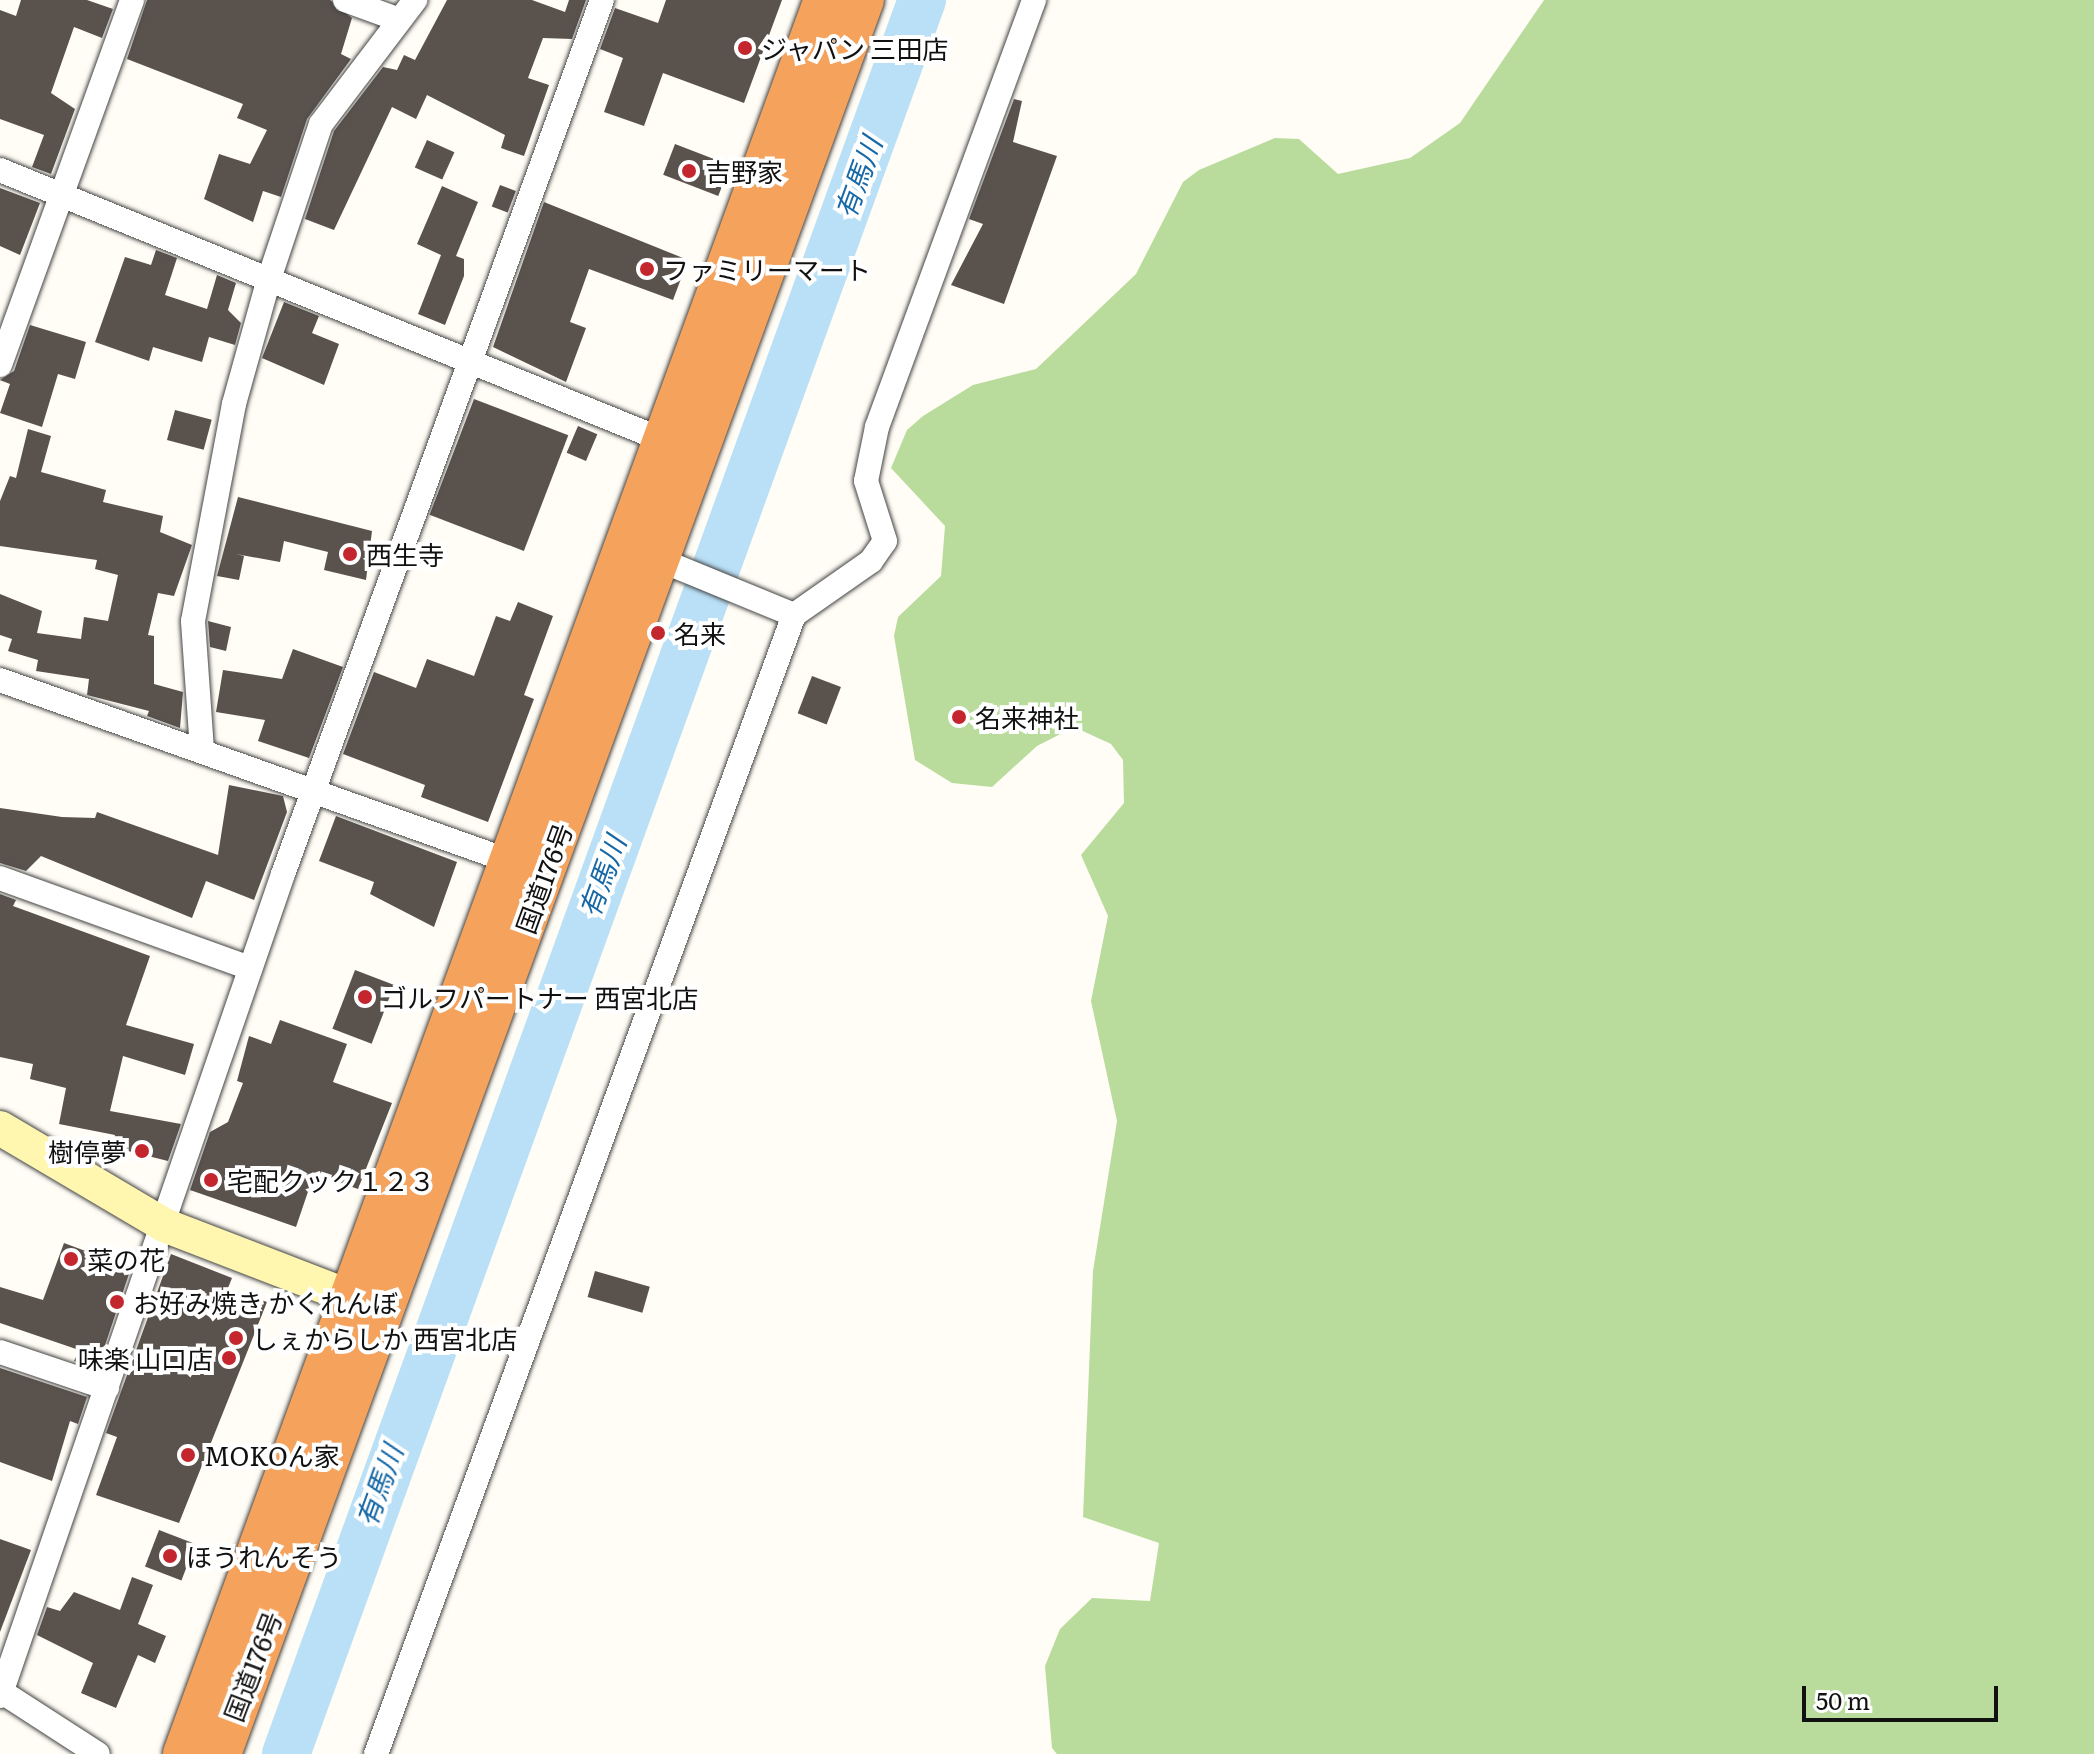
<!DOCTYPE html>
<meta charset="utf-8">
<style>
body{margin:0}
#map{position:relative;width:2094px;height:1754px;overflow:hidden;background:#fffdf5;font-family:Literata,"Noto Sans JP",serif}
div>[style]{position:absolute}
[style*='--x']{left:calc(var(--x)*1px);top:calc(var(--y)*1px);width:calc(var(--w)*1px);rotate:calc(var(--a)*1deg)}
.forest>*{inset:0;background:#b9dc9c}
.river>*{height:48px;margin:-24px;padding:0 24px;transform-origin:24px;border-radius:24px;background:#b9e0f7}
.building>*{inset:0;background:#5a524d;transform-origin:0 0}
.roads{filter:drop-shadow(0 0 2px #444) drop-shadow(0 0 2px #444)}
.street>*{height:24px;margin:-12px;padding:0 12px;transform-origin:12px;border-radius:12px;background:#fff}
.secondary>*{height:34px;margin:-17px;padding:0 17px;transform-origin:17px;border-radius:17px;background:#fff6b0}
.highway>*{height:42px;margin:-21px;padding:0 21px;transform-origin:21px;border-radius:21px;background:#f5a25d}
.dots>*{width:22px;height:22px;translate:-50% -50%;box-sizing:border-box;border:4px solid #fff;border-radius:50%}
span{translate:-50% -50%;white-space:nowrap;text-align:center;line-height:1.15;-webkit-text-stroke:8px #fff;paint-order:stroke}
.poi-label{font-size:26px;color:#111}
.left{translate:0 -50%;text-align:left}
.right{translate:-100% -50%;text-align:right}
.street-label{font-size:26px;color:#111}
.water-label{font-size:28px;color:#1768a6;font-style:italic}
.scale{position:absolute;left:1802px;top:1686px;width:196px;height:36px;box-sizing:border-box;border:4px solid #111;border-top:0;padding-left:10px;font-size:24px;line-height:28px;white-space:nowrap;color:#111;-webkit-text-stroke:6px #fff;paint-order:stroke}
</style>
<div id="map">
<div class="forest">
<div style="clip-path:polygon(1544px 0,2094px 0,2094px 1754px,1057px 1754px,1052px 1748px,1045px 1666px,1060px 1629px,1092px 1598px,1150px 1601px,1159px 1543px,1083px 1517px,1093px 1271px,1117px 1121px,1091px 1001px,1108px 916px,1081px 855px,1124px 803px,1123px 760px,1111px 744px,1074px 727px,1037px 746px,992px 787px,952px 783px,915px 760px,894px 636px,898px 617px,941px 576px,945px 526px,891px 468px,907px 430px,923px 416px,973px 385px,1036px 369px,1136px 274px,1183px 182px,1199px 170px,1275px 138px,1299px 139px,1338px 174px,1410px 158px,1460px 123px)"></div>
</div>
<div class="river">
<div style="--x:286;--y:1754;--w:1866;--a:-70.07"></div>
</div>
<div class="building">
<div style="clip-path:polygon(21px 0,87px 0,113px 9px,102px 38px,74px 27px,51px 93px,75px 109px,51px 174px,32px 167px,44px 135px,0 119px,0 10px,16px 16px)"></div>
<div style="clip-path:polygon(147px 0,330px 0,352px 18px,341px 54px,351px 59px,307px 119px,281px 197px,263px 191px,253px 222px,204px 199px,219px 154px,250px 164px,267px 130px,237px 118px,243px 104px,127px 59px)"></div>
<div style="clip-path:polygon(447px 0,532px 0,565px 12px,569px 0,586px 0,572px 39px,543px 38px,528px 78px,549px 85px,524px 156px,501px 148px,505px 135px,427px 95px,416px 119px,392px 107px,334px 230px,305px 219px,334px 131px,383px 67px,397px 70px,404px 55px,415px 60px)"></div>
<div style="clip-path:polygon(666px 0,782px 0,744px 103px,663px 73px,644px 126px,604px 112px,623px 58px,600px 49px,615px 8px,658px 23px)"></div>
<div style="clip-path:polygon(1014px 99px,1022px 101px,1013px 142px,1057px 156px,1004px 304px,951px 285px,983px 224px,969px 219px)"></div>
<div style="left:427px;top:140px;width:30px;height:30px;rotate:24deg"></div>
<div style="left:675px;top:144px;width:59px;height:33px;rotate:21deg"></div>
<div style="left:500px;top:185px;width:17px;height:23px;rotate:21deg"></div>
<div style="clip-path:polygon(442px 186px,478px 202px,456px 256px,464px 259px,464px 276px,445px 325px,418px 314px,441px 255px,417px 244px)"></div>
<div style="clip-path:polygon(0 188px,40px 203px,20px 255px,0 246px)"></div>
<div style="clip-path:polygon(544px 202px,688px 260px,673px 300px,589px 269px,570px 322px,586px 328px,566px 382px,493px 347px)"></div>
<div style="clip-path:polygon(156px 250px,177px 258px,165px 295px,207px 309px,217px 275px,236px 283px,228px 310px,241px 323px,235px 345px,209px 337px,202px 362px,153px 347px,149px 361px,95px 342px,125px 257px,151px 265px)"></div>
<div style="clip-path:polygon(284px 302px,319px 316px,312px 333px,339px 344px,324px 385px,262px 358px)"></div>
<div style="clip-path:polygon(30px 325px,86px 342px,75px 379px,58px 374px,42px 427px,0 413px,10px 384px,0 380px,14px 371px)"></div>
<div style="left:474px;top:399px;width:101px;height:124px;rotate:21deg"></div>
<div style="left:175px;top:410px;width:38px;height:31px;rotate:15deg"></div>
<div style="left:578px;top:426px;width:21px;height:29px;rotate:23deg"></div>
<div style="clip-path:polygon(28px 429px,51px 436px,41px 472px,106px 490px,103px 502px,163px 516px,160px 532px,192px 545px,174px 596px,158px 593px,148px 635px,154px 636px,154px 684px,183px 692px,180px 728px,147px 716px,149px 711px,87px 695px,89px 679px,36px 671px,38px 660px,8px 651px,12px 639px,0 635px,0 594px,42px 611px,37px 633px,81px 639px,84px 617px,108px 621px,118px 575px,95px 569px,97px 560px,0 546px,0 501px,10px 476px,16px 478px)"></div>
<div style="clip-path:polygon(238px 497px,372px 531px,366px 580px,324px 570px,328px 552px,284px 541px,280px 562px,236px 554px,244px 556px,239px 580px,217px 576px)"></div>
<div style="clip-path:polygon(518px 602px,553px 616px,524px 695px,534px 699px,488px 822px,421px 797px,425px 785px,343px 754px,374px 672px,416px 688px,427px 659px,474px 676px,496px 616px,510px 621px)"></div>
<div style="clip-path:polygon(208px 621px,231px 627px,226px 651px,210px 647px)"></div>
<div style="clip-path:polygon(293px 649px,343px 667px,309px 758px,258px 741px,265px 720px,216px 712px,223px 670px,282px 679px)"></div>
<div style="left:812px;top:676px;width:31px;height:40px;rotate:21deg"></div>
<div style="clip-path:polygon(229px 785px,283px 796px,287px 812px,254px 900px,206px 881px,192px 918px,41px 856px,26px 871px,0 863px,0 808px,62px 817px,95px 818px,97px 812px,218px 855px)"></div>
<div style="clip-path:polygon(336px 816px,457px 862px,434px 927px,370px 894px,374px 882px,319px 861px)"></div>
<div style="clip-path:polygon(0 894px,16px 900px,13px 906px,150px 956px,126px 1025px,194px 1044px,185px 1075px,123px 1056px,110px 1111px,181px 1124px,168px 1161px,112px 1147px,115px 1135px,59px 1124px,66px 1088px,30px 1079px,33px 1064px,0 1057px)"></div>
<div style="left:355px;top:970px;width:42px;height:63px;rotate:21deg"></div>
<div style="clip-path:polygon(280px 1020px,347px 1044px,333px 1082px,392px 1103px,358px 1189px,314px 1174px,296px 1227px,190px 1190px,210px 1132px,228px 1122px,243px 1083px,237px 1081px,249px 1036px,271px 1044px)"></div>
<div style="clip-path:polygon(64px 1243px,131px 1268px,97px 1369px,74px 1361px,79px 1350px,0 1323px,0 1287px,43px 1300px)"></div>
<div style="clip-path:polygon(171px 1254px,232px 1278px,228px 1288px,267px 1302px,179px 1523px,96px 1495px,117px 1437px,106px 1433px)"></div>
<div style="left:595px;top:1271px;width:57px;height:27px;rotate:16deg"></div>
<div style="clip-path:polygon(0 1368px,87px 1397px,78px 1424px,70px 1421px,52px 1481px,0 1462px)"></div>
<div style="left:159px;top:1530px;width:39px;height:39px;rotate:21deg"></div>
<div style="clip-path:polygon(0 1539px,31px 1550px,0 1632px)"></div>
<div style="clip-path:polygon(132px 1577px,153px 1585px,138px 1624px,166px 1636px,155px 1663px,138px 1655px,116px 1708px,81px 1693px,93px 1663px,37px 1635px,47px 1607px,60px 1611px,74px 1592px,120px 1610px)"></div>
</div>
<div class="roads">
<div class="street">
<div style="--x:345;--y:0;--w:55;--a:20.1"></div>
<div style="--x:0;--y:170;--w:729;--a:22.17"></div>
<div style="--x:0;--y:365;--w:388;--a:-70.1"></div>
<div style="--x:660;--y:560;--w:145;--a:22.3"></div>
<div style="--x:0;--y:680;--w:547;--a:19.56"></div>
<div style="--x:202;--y:750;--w:129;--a:-94"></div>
<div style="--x:193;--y:621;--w:221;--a:-79.3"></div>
<div style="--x:234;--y:404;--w:130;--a:-74.4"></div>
<div style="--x:269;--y:279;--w:163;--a:-71.5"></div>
<div style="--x:321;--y:124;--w:156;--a:-52.8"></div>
<div style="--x:0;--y:878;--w:266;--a:19.8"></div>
<div style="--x:0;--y:1352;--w:113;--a:18.6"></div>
<div style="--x:2;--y:1692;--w:114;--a:32.9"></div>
<div style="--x:0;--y:1696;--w:869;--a:-71"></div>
<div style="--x:283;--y:874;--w:930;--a:-69.95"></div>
<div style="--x:376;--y:1754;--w:1213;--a:-69.85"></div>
<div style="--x:794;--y:615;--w:94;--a:-35"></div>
<div style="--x:871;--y:561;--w:24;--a:-55"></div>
<div style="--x:885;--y:541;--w:63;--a:-107.6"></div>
<div style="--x:866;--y:481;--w:55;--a:-78.5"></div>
<div style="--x:877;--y:427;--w:455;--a:-69.8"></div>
</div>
<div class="secondary">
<div style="--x:0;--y:1128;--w:191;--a:30.6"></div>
<div style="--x:164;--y:1225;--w:225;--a:21.1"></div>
</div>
<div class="highway">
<div style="--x:184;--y:1754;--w:1867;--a:-69.93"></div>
<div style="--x:220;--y:1754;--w:1868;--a:-69.87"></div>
</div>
</div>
<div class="dots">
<div style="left:745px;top:48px;background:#c4262e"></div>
<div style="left:689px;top:171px;background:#c4262e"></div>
<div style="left:647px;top:269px;background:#c4262e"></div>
<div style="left:350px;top:554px;background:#c4262e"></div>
<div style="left:658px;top:633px;background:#c4262e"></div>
<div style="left:959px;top:717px;background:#c4262e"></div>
<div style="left:365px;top:997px;background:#c4262e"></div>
<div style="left:142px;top:1151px;background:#c4262e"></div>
<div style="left:211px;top:1180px;background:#c4262e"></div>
<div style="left:71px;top:1259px;background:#c4262e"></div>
<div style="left:117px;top:1302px;background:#c4262e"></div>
<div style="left:236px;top:1338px;background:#c4262e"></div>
<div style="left:229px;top:1358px;background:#c4262e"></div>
<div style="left:188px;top:1455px;background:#c4262e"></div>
<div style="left:170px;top:1556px;background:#c4262e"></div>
</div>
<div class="poi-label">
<span class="left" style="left:761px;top:48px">ジャパン 三田店</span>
<span class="left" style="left:705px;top:171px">吉野家</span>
<span class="left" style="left:663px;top:269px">ファミリーマート</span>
<span class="left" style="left:366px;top:554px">西生寺</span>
<span class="left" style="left:674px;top:633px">名来</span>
<span class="left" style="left:975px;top:717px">名来神社</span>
<span class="left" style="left:381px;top:997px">ゴルフパートナー 西宮北店</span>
<span class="right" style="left:126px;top:1151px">樹停夢</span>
<span class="left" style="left:227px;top:1180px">宅配クック１２３</span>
<span class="left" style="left:87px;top:1259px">菜の花</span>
<span class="left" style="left:133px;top:1302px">お好み焼き かくれんぼ</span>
<span class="left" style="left:252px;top:1338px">しぇからしか 西宮北店</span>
<span class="right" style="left:213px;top:1358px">味楽 山口店</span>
<span class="left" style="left:204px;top:1455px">MOKOん家</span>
<span class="left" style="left:186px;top:1556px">ほうれんそう</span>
</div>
<div class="street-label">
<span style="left:543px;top:878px;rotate:-70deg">国道176号</span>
<span style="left:252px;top:1666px;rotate:-69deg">国道176号</span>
</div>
<div class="water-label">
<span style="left:857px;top:177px;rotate:-70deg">有馬川</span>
<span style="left:601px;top:876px;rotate:-70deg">有馬川</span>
<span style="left:378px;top:1485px;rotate:-70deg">有馬川</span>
</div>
<div class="scale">50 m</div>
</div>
